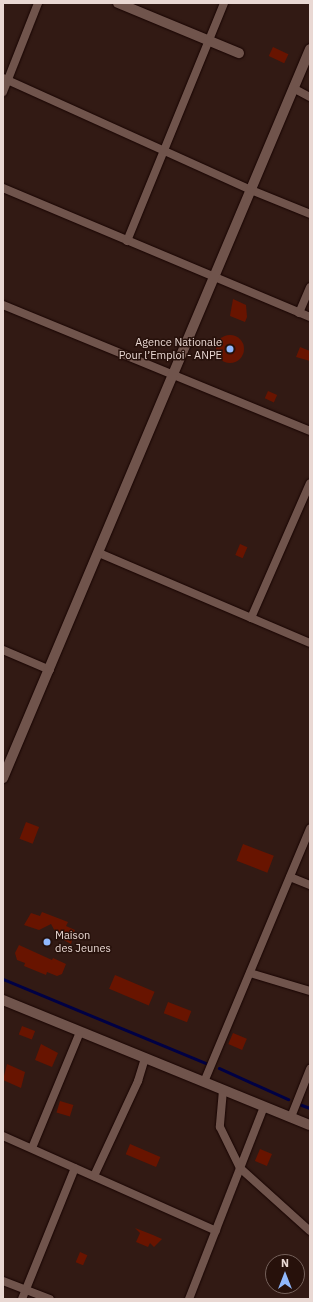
<!DOCTYPE html>
<meta charset="utf-8">
<style>
body{margin:0}
#map{position:relative;width:313px;height:1302px;overflow:hidden;background:#321a14;font-family:"IBM Plex Sans",sans-serif}
div>[style]{position:absolute}
[style*='--x']{left:calc(var(--x)*1px);top:calc(var(--y)*1px);width:calc(var(--w)*1px);rotate:calc(var(--a)*1deg)}
.stream>*{height:2.5px;margin:-1.25px;padding:0 1.25px;transform-origin:1.25px;border-radius:1.25px;background:#000144}
.building>*{inset:0;background:#681400;transform-origin:0 0}
.round{border-radius:50%}
.roads{filter:drop-shadow(0 0 1px #180402) drop-shadow(0 0 1px #180402)}
.street>*{height:8px;margin:-4px;padding:0 4px;transform-origin:4px;border-radius:4px;background:#70544c}
.secondary>*{height:10px;margin:-5px;padding:0 5px;transform-origin:5px;border-radius:5px;background:#70544c}
.dots>*{width:11px;height:11px;translate:-50% -50%;box-sizing:border-box;border:2px solid #27110b;border-radius:50%}
span{translate:-50% -50%;white-space:nowrap;text-align:center;line-height:1.15;-webkit-text-stroke:3px #27110b;paint-order:stroke}
.poi-label{font-size:11px;color:#e9d8d3}
.right{translate:-100% -50%;text-align:right}
.left{translate:0 -50%;text-align:left}
.frame{position:absolute;inset:0;border:4px solid #e9d8d3;pointer-events:none}
.north{position:absolute;left:265px;top:1254px;width:40px;height:40px;box-sizing:border-box;background:#27110b;border:1px solid #75615b;border-radius:50%;rotate:0deg;font-size:11px;font-weight:700;line-height:16px;text-align:center;color:#e9d8d3}
.north::after{content:'';display:block;margin:auto;width:14px;height:18px;background:#91b8fd;clip-path:polygon(50% 0,100% 100%,50% 72%,0 100%)}
</style>
<div id="map">
<div class="stream">
<div style="--x:3;--y:979;--w:220;--a:22.5"></div>
<div style="--x:219;--y:1068;--w:76;--a:24.2"></div>
<div style="--x:299;--y:1104;--w:12;--a:20"></div>
</div>
<div class="building">
<div style="left:273px;top:47px;width:17px;height:10px;rotate:25deg"></div>
<div style="clip-path:polygon(233px 299px,246px 305px,247px 317px,245px 322px,230px 316px)"></div>
<div class="round" style="left:216px;top:335px;width:28px;height:28px"></div>
<div style="clip-path:polygon(300px 347px,310px 351px,310px 361px,296px 357px)"></div>
<div style="left:268px;top:391px;width:10px;height:8px;rotate:24deg"></div>
<div style="left:240px;top:544px;width:8px;height:12px;rotate:23deg"></div>
<div style="left:26px;top:822px;width:14px;height:18px;rotate:21deg"></div>
<div style="left:243px;top:844px;width:33px;height:18px;rotate:21deg"></div>
<div style="clip-path:polygon(42px 912px,68px 922px,66px 926px,75px 930px,71px 944px,58px 937px,51px 924px,39px 930px,24px 925px,31px 913px,40px 916px)"></div>
<div style="clip-path:polygon(19px 945px,52px 960px,53px 958px,66px 964px,62px 974px,57px 976px,47px 972px,46px 975px,24px 966px,25px 963px,17px 960px,15px 953px)"></div>
<div style="left:115px;top:975px;width:43px;height:15px;rotate:23deg"></div>
<div style="left:168px;top:1002px;width:25px;height:12px;rotate:21deg"></div>
<div style="left:22px;top:1026px;width:14px;height:9px;rotate:21deg"></div>
<div style="left:233px;top:1033px;width:15px;height:12px;rotate:23deg"></div>
<div style="clip-path:polygon(41px 1044px,58px 1053px,52px 1067px,35px 1060px)"></div>
<div style="clip-path:polygon(7px 1064px,25px 1072px,21px 1088px,3px 1080px)"></div>
<div style="left:60px;top:1101px;width:14px;height:12px;rotate:17deg"></div>
<div style="left:130px;top:1144px;width:33px;height:11px;rotate:23deg"></div>
<div style="left:260px;top:1149px;width:13px;height:13px;rotate:23deg"></div>
<div style="clip-path:polygon(135px 1228px,153px 1235px,162px 1239px,154px 1247px,150px 1243px,148px 1247px,136px 1242px,140px 1233px)"></div>
<div style="left:80px;top:1252px;width:8px;height:11px;rotate:23deg"></div>
</div>
<div class="roads">
<div class="street">
<div style="--x:3;--y:78;--w:272;--a:24.3"></div>
<div style="--x:251;--y:190;--w:64;--a:22.1"></div>
<div style="--x:293;--y:88;--w:19;--a:28"></div>
<div style="--x:3;--y:92;--w:96;--a:-68.5"></div>
<div style="--x:3;--y:188;--w:333;--a:22.8"></div>
<div style="--x:127;--y:241;--w:257;--a:-67.8"></div>
<div style="--x:3;--y:305;--w:332;--a:22.3"></div>
<div style="--x:299;--y:313;--w:28;--a:-67"></div>
<div style="--x:99;--y:553;--w:229;--a:23.1"></div>
<div style="--x:251;--y:618;--w:147;--a:-66.4"></div>
<div style="--x:3;--y:650;--w:51;--a:23.1"></div>
<div style="--x:290;--y:877;--w:22;--a:22"></div>
<div style="--x:250;--y:973;--w:63;--a:16.7"></div>
<div style="--x:204;--y:1082;--w:275;--a:-67.3"></div>
<div style="--x:223;--y:1090;--w:37;--a:95"></div>
<div style="--x:220;--y:1127;--w:46;--a:64"></div>
<div style="--x:240;--y:1168;--w:94;--a:42"></div>
<div style="--x:291;--y:1117;--w:52;--a:-68.4"></div>
<div style="--x:3;--y:1136;--w:233;--a:24"></div>
<div style="--x:32;--y:1148;--w:126;--a:-67.5"></div>
<div style="--x:94;--y:1176;--w:105;--a:-65.1"></div>
<div style="--x:138;--y:1081;--w:24;--a:-73"></div>
<div style="--x:3;--y:1281;--w:50;--a:21"></div>
<div style="--x:22;--y:1299;--w:141;--a:-68"></div>
<div style="--x:189;--y:1299;--w:206;--a:-68.7"></div>
</div>
<div class="secondary">
<div style="--x:118;--y:3;--w:131;--a:22.5"></div>
<div style="--x:3;--y:778;--w:791;--a:-67.16"></div>
<div style="--x:3;--y:1000;--w:331;--a:22.2"></div>
</div>
</div>
<div class="dots">
<div style="left:230px;top:349px;background:#91b8fd"></div>
<div style="left:47px;top:942px;background:#91b8fd"></div>
</div>
<div class="poi-label">
<span class="right" style="left:222px;top:349px">Agence Nationale<br>Pour l’Emploi - ANPE</span>
<span class="left" style="left:55px;top:942px">Maison<br>des Jeunes</span>
</div>
<div class="frame"></div>
<div class="north">N</div>
</div>
